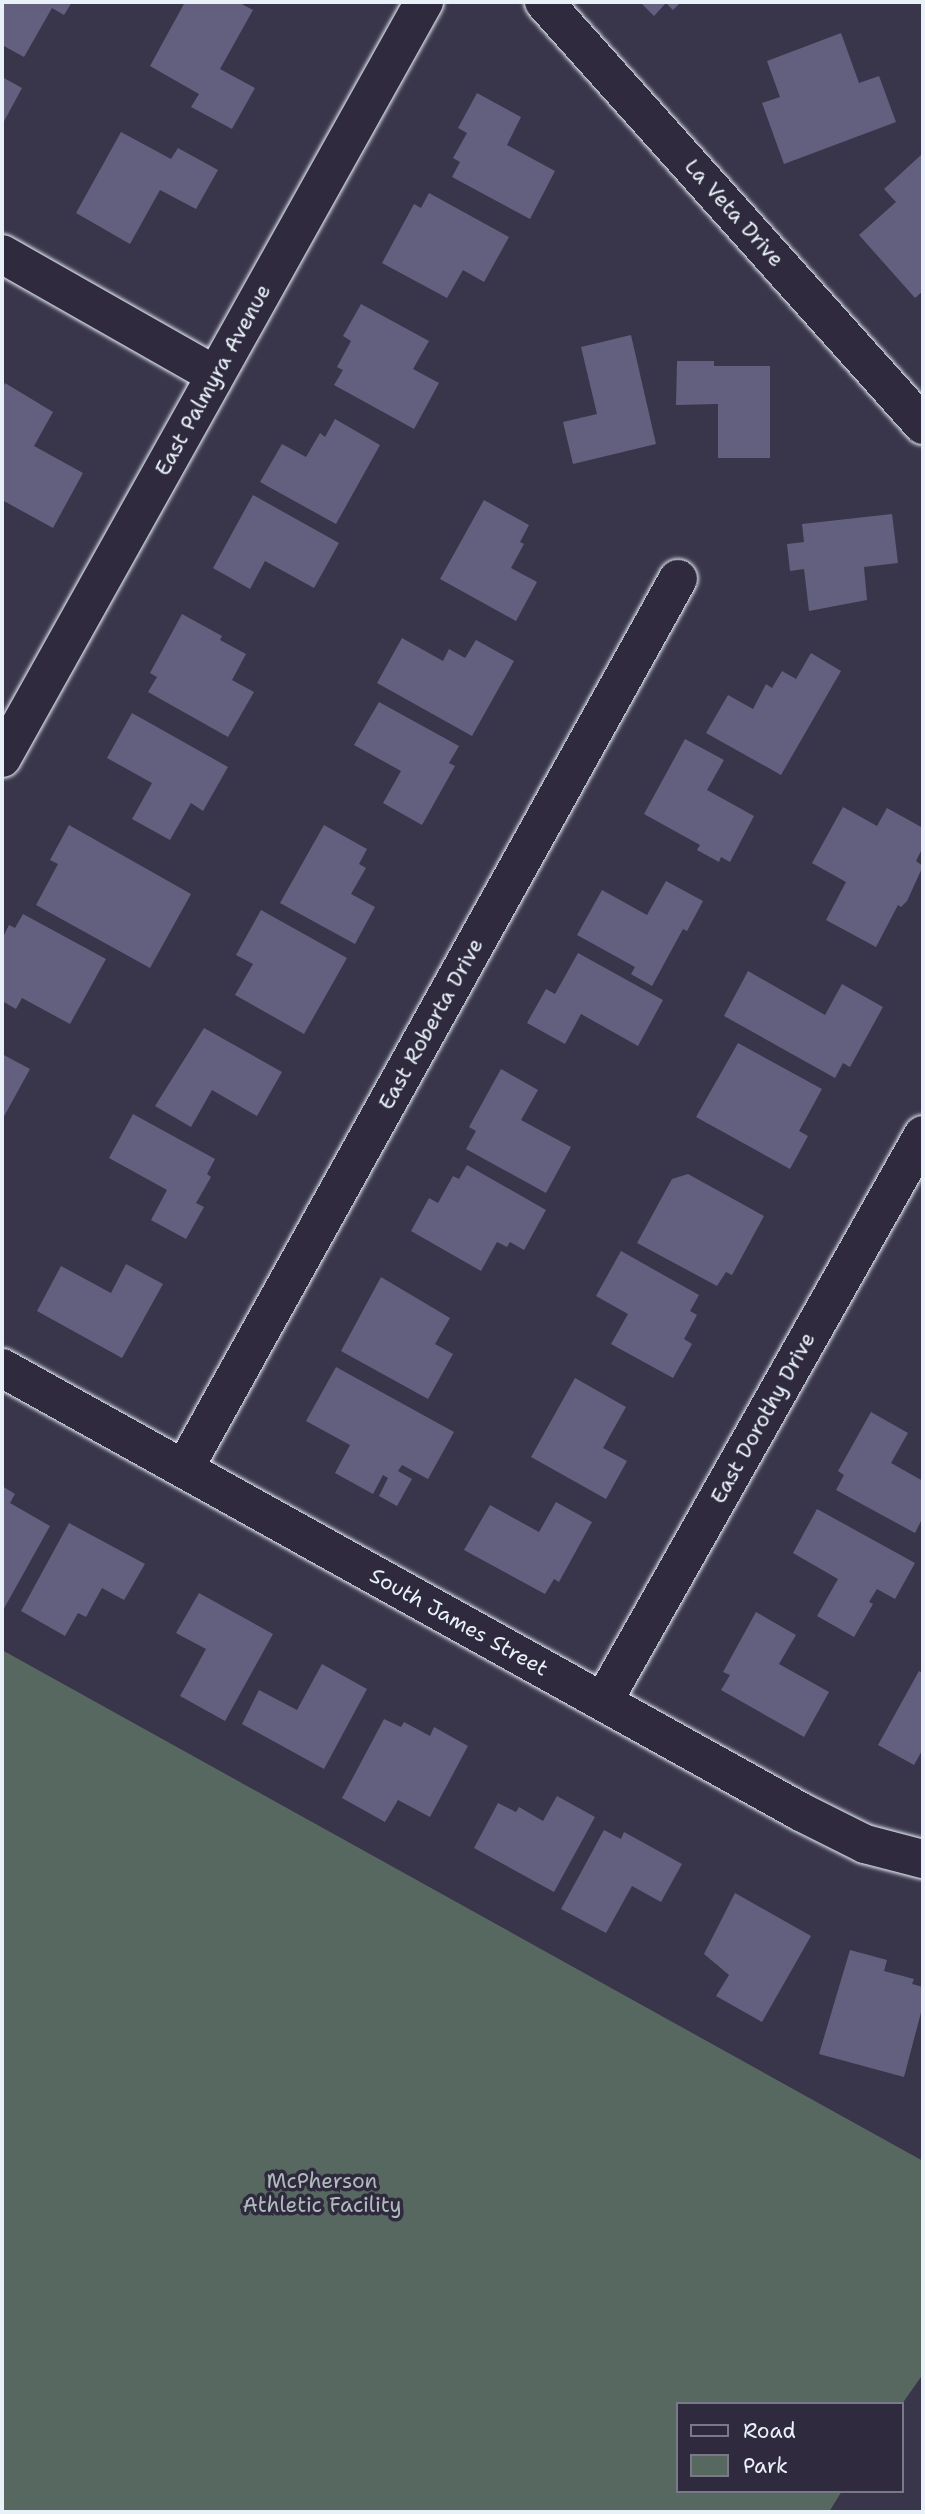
<!DOCTYPE html>
<style>
body{margin:0}
#map{position:relative;width:925px;height:2514px;overflow:hidden;background:#39354a;font-family:"Shantell Sans",sans-serif}
div>[style]{position:absolute}
[style*='--x']{left:calc(var(--x)*1px);top:calc(var(--y)*1px);width:calc(var(--w)*1px);rotate:calc(var(--a)*1deg)}
.green>*{inset:0;background:#576860}
.building>*{inset:0;background:#62607e}
.roads{filter:drop-shadow(0 0 2px #e8f1f8) drop-shadow(0 0 2px #e8f1f8)}
.minor>*{height:38px;margin:-19px;padding:0 19px;transform-origin:19px;border-radius:19px;background:#2f2a3d}
span{translate:-50% -50%;white-space:nowrap;text-align:center;line-height:1.15;-webkit-text-stroke:7px #2f2a3d;paint-order:stroke}
.street-label{font-size:21px;color:#e8f1f8}
.park-label{font-size:21px;color:#aebabb}
.frame{position:absolute;inset:0;border:4px solid #e8f1f8;pointer-events:none}
.legend{position:absolute;left:676px;top:2402px;width:228px;height:91px;box-sizing:border-box;background:#2f2a3d;border:2px solid #797a88;margin:0;padding:9px 12px;list-style:none;font-size:21px;color:#e8f1f8}
.legend li{display:flex;align-items:center;gap:14px;height:35px}
.legend b{width:35px;border:2px solid #797a88}
</style>
<div id="map">
<div class="green">
<div style="clip-path:polygon(2px 1650px,923px 2161px,923px 2374px,902px 2404px,678px 2404px,678px 2491px,842px 2491px,829px 2512px,2px 2512px)"></div>
</div>
<div class="building">
<div style="clip-path:polygon(2px 2px,72px 2px,64px 15px,52px 8px,24px 57px,2px 45px)"></div>
<div style="clip-path:polygon(185px 2px,238px 2px,253px 10px,220px 69px,255px 88px,232px 129px,191px 107px,199px 94px,150px 66px)"></div>
<div style="clip-path:polygon(640px 2px,681px 2px,673px 10px,666px 3px,654px 16px)"></div>
<div style="clip-path:polygon(841px 33px,859px 83px,879px 76px,896px 122px,784px 164px,762px 103px,780px 97px,767px 61px)"></div>
<div style="clip-path:polygon(2px 77px,22px 88px,2px 125px)"></div>
<div style="clip-path:polygon(477px 93px,521px 117px,507px 145px,555px 171px,530px 219px,452px 177px,460px 162px,453px 158px,467px 133px,458px 128px)"></div>
<div style="clip-path:polygon(121px 132px,171px 159px,178px 148px,218px 170px,196px 209px,160px 190px,130px 244px,76px 213px)"></div>
<div style="clip-path:polygon(921px 155px,923px 158px,923px 291px,915px 298px,859px 235px,896px 202px,884px 189px)"></div>
<div style="clip-path:polygon(429px 193px,509px 237px,484px 282px,463px 270px,447px 298px,382px 263px,414px 204px,421px 208px)"></div>
<div style="clip-path:polygon(361px 304px,429px 341px,413px 369px,439px 383px,414px 429px,334px 385px,343px 370px,337px 367px,351px 341px,343px 336px)"></div>
<div style="clip-path:polygon(631px 335px,656px 444px,573px 464px,563px 422px,597px 414px,581px 347px)"></div>
<div style="clip-path:polygon(677px 361px,714px 361px,714px 366px,770px 366px,770px 458px,718px 458px,718px 404px,676px 405px)"></div>
<div style="clip-path:polygon(5px 383px,53px 412px,34px 446px,83px 473px,53px 528px,2px 500px,2px 390px)"></div>
<div style="clip-path:polygon(335px 419px,380px 445px,336px 524px,260px 482px,282px 444px,306px 457px,320px 433px,325px 437px)"></div>
<div style="clip-path:polygon(253px 495px,339px 543px,314px 588px,265px 561px,250px 589px,213px 568px)"></div>
<div style="clip-path:polygon(484px 500px,529px 525px,520px 542px,524px 544px,511px 568px,537px 582px,516px 621px,440px 579px)"></div>
<div style="clip-path:polygon(892px 514px,898px 563px,864px 567px,867px 600px,809px 611px,804px 569px,790px 571px,787px 544px,804px 542px,802px 524px)"></div>
<div style="clip-path:polygon(182px 614px,222px 636px,220px 640px,246px 654px,232px 680px,254px 692px,228px 737px,148px 692px,157px 677px,150px 673px)"></div>
<div style="clip-path:polygon(402px 638px,443px 661px,449px 649px,465px 658px,476px 640px,514px 661px,472px 736px,377px 683px)"></div>
<div style="clip-path:polygon(811px 653px,841px 671px,781px 775px,706px 733px,728px 695px,753px 709px,766px 684px,772px 688px,782px 671px,796px 679px)"></div>
<div style="clip-path:polygon(379px 702px,459px 746px,449px 763px,455px 766px,422px 825px,383px 803px,401px 771px,354px 745px)"></div>
<div style="clip-path:polygon(132px 713px,228px 767px,203px 811px,191px 803px,170px 840px,132px 819px,152px 783px,107px 758px)"></div>
<div style="clip-path:polygon(685px 739px,724px 760px,707px 790px,754px 816px,730px 862px,721px 857px,719px 862px,697px 850px,700px 845px,644px 814px)"></div>
<div style="clip-path:polygon(843px 807px,877px 826px,887px 808px,923px 828px,923px 847px,916px 861px,923px 866px,907px 901px,901px 907px,898px 905px,876px 947px,826px 920px,846px 882px,812px 863px)"></div>
<div style="clip-path:polygon(69px 825px,191px 894px,150px 968px,36px 905px,58px 864px,50px 860px)"></div>
<div style="clip-path:polygon(324px 825px,367px 849px,359px 864px,366px 868px,351px 894px,375px 907px,355px 944px,280px 903px)"></div>
<div style="clip-path:polygon(666px 881px,703px 901px,687px 931px,683px 929px,652px 986px,631px 974px,635px 967px,577px 935px,602px 890px,647px 915px)"></div>
<div style="clip-path:polygon(261px 910px,347px 958px,304px 1034px,235px 995px,253px 964px,236px 955px)"></div>
<div style="clip-path:polygon(23px 914px,106px 959px,70px 1024px,22px 998px,16px 1009px,2px 1001px,2px 939px,9px 925px,15px 928px)"></div>
<div style="clip-path:polygon(578px 953px,663px 1000px,638px 1046px,581px 1014px,565px 1044px,527px 1023px,546px 989px,555px 994px)"></div>
<div style="clip-path:polygon(748px 971px,825px 1015px,842px 984px,883px 1007px,850px 1067px,843px 1063px,835px 1078px,724px 1016px)"></div>
<div style="clip-path:polygon(204px 1028px,282px 1072px,257px 1116px,212px 1090px,191px 1127px,155px 1106px)"></div>
<div style="clip-path:polygon(738px 1043px,822px 1089px,799px 1131px,808px 1136px,790px 1169px,696px 1117px)"></div>
<div style="clip-path:polygon(2px 1054px,30px 1069px,2px 1120px)"></div>
<div style="clip-path:polygon(501px 1069px,538px 1090px,521px 1120px,571px 1147px,546px 1193px,466px 1149px,476px 1131px,469px 1127px)"></div>
<div style="clip-path:polygon(133px 1114px,215px 1159px,207px 1174px,211px 1177px,196px 1203px,204px 1207px,186px 1239px,151px 1220px,167px 1190px,109px 1158px)"></div>
<div style="clip-path:polygon(467px 1165px,546px 1210px,524px 1250px,510px 1242px,507px 1247px,497px 1242px,481px 1271px,411px 1231px,429px 1198px,438px 1203px,453px 1176px,459px 1179px)"></div>
<div style="clip-path:polygon(688px 1174px,764px 1216px,732px 1275px,726px 1272px,717px 1286px,637px 1243px,672px 1179px)"></div>
<div style="clip-path:polygon(621px 1251px,699px 1295px,690px 1311px,697px 1315px,684px 1339px,692px 1344px,673px 1378px,611px 1344px,628px 1314px,596px 1296px)"></div>
<div style="clip-path:polygon(126px 1264px,163px 1284px,122px 1358px,37px 1311px,61px 1266px,111px 1293px)"></div>
<div style="clip-path:polygon(381px 1277px,450px 1318px,435px 1344px,453px 1354px,428px 1399px,341px 1351px)"></div>
<div style="clip-path:polygon(336px 1367px,454px 1432px,428px 1479px,402px 1465px,398px 1471px,412px 1479px,397px 1506px,379px 1496px,388px 1478px,383px 1475px,373px 1494px,335px 1473px,350px 1445px,306px 1421px)"></div>
<div style="clip-path:polygon(575px 1378px,626px 1407px,603px 1448px,627px 1461px,606px 1499px,531px 1457px)"></div>
<div style="clip-path:polygon(871px 1412px,908px 1433px,891px 1463px,923px 1481px,923px 1517px,915px 1533px,836px 1490px,844px 1475px,838px 1471px)"></div>
<div style="clip-path:polygon(2px 1486px,15px 1494px,10px 1503px,50px 1526px,2px 1612px)"></div>
<div style="clip-path:polygon(556px 1502px,592px 1522px,559px 1582px,554px 1579px,545px 1594px,464px 1550px,490px 1505px,539px 1532px)"></div>
<div style="clip-path:polygon(817px 1509px,915px 1563px,895px 1599px,877px 1589px,869px 1602px,873px 1604px,854px 1637px,817px 1616px,838px 1579px,793px 1553px)"></div>
<div style="clip-path:polygon(69px 1523px,145px 1564px,124px 1600px,102px 1588px,86px 1617px,78px 1613px,65px 1636px,21px 1611px)"></div>
<div style="clip-path:polygon(199px 1593px,273px 1634px,225px 1721px,180px 1696px,206px 1649px,176px 1633px)"></div>
<div style="clip-path:polygon(756px 1612px,796px 1635px,779px 1664px,829px 1692px,804px 1737px,721px 1690px,730px 1675px,723px 1672px)"></div>
<div style="clip-path:polygon(322px 1664px,367px 1689px,324px 1769px,242px 1724px,259px 1690px,297px 1710px)"></div>
<div style="clip-path:polygon(919px 1671px,923px 1673px,923px 1749px,914px 1765px,878px 1745px)"></div>
<div style="clip-path:polygon(384px 1719px,401px 1727px,404px 1722px,430px 1736px,434px 1727px,468px 1746px,430px 1817px,398px 1800px,385px 1822px,342px 1798px)"></div>
<div style="clip-path:polygon(557px 1796px,595px 1817px,554px 1892px,474px 1848px,498px 1803px,516px 1812px,519px 1807px,543px 1821px)"></div>
<div style="clip-path:polygon(604px 1830px,621px 1839px,624px 1832px,682px 1864px,661px 1902px,632px 1886px,606px 1933px,561px 1909px)"></div>
<div style="clip-path:polygon(735px 1893px,811px 1936px,762px 2022px,716px 1996px,729px 1975px,704px 1954px)"></div>
<div style="clip-path:polygon(850px 1950px,887px 1960px,884px 1971px,914px 1979px,912px 1984px,923px 1987px,923px 2005px,904px 2077px,819px 2054px)"></div>
</div>
<div class="roads">
<div class="minor">
<div style="--x:544;--y:2;--w:568;--a:48.14"></div>
<div style="--x:2;--y:254;--w:245;--a:29.6"></div>
<div style="--x:2;--y:758;--w:866;--a:-60.83"></div>
<div style="--x:2;--y:1368;--w:914;--a:29.06"></div>
<div style="--x:801;--y:1812;--w:72;--a:26.6"></div>
<div style="--x:865;--y:1844;--w:60;--a:14.5"></div>
<div style="--x:184;--y:1469;--w:1018;--a:-60.97"></div>
<div style="--x:603;--y:1702;--w:651;--a:-60.56"></div>
</div>
</div>
<div class="street-label">
<span style="left:734px;top:213px;rotate:48deg">La Veta Drive</span>
<span style="left:213px;top:380px;rotate:-61deg">East Palmyra Avenue</span>
<span style="left:431px;top:1024px;rotate:-61deg">East Roberta Drive</span>
<span style="left:763px;top:1418px;rotate:-61deg">East Dorothy Drive</span>
<span style="left:459px;top:1622px;rotate:29deg">South James Street</span>
</div>
<div class="park-label">
<span style="left:322px;top:2193px">McPherson<br>Athletic Facility</span>
</div>
<div class="frame"></div>
<ul class="legend">
<li><b style="height:9px;background:#2f2a3d"></b>Road</li>
<li><b style="height:19px;background:#576860"></b>Park</li>
</ul>
</div>
